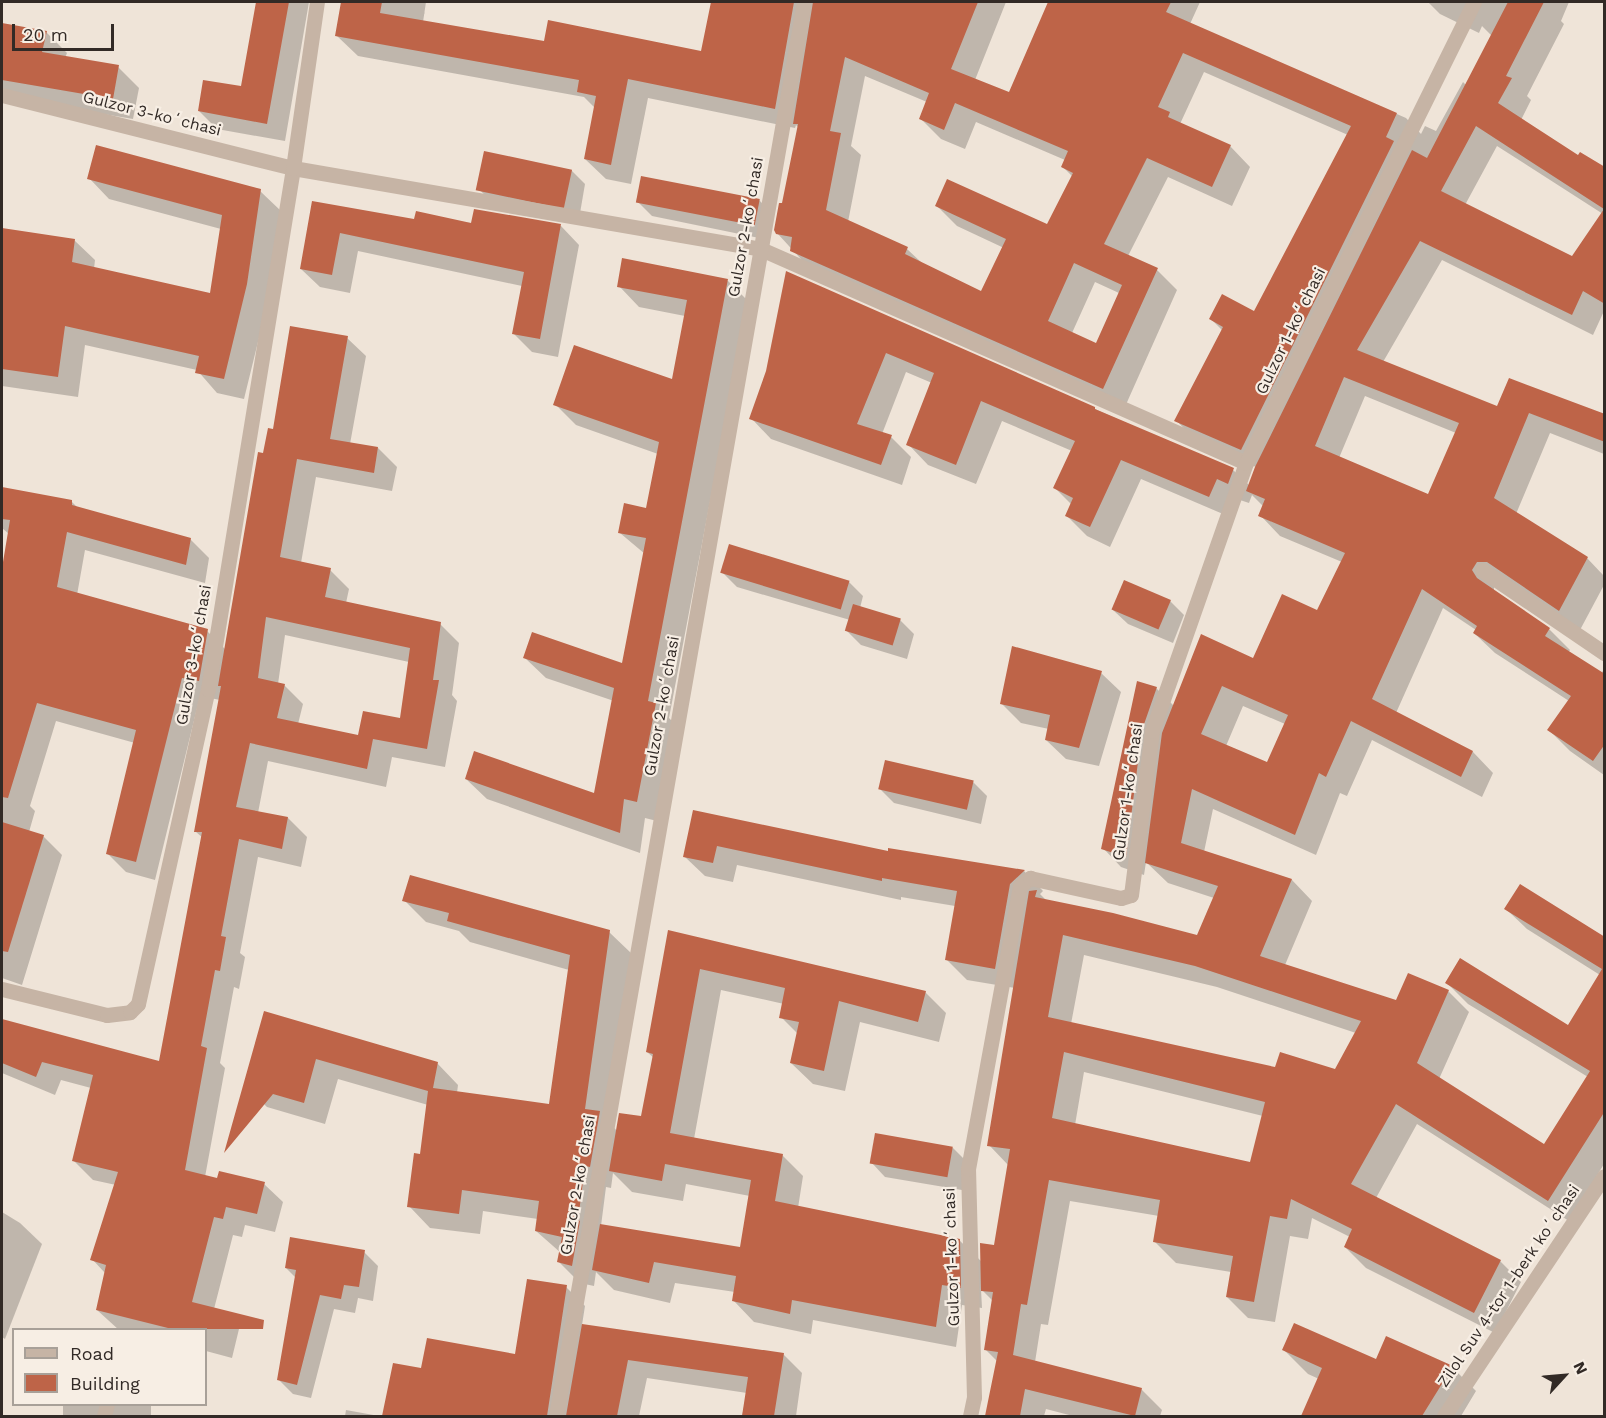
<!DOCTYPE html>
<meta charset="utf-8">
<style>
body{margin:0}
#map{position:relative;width:1606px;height:1418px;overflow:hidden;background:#efe4d8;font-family:"Work Sans",sans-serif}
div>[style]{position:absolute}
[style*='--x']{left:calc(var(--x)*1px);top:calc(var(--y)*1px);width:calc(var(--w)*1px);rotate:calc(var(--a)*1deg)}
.shadow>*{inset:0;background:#0003;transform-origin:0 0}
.building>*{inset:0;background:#be6448;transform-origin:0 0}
.street>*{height:15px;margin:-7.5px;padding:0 7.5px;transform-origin:7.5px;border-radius:7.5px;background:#c6b4a5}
span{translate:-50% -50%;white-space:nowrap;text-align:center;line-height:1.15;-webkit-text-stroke:4.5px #f7eee4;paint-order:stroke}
.street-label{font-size:16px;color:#322a26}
.frame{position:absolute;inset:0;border:3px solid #322a26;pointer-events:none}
.legend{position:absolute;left:12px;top:1328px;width:195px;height:78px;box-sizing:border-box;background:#f7eee4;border:2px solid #a8a098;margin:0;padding:8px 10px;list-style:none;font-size:18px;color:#322a26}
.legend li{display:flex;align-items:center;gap:12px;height:30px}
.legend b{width:30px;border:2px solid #a8a098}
.north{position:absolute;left:1534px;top:1346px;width:60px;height:60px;-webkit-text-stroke:4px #f7eee4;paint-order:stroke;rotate:64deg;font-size:16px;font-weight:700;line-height:24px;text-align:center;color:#322a26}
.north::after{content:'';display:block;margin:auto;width:21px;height:27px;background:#322a26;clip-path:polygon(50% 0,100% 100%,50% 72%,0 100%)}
.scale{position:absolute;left:12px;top:24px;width:102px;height:27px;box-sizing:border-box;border:3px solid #322a26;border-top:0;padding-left:8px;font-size:18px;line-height:21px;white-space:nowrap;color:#322a26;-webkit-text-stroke:4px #f7eee4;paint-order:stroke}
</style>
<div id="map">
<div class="shadow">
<div style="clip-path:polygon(258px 2px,309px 2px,285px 141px,217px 129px,199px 111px,243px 88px)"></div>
<div style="clip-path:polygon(evenodd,343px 2px,426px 2px,423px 22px,545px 42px,703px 53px,712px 2px,936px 2px,948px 6px,950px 2px,1006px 2px,975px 80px,1010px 94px,1050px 2px,1200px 2px,1190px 24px,1406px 118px,1421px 134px,1425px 126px,1436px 131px,1463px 82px,1466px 85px,1492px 36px,1482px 26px,1479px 33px,1440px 14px,1428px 2px,1569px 2px,1561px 21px,1564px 24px,1527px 96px,1531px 100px,1521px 120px,1578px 157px,1604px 169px,1604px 311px,1593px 335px,1442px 260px,1383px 362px,1498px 408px,1604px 415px,1604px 454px,1550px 433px,1516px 514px,1587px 558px,1604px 576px,1604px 585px,1580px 630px,1494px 586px,1494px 591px,1549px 629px,1570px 650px,1568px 653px,1601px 674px,1604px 669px,1604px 775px,1570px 751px,1549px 730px,1569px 701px,1495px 653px,1474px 633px,1476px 630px,1443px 608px,1396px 713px,1473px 752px,1493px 773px,1482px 797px,1372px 740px,1347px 796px,1340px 793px,1316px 855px,1213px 809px,1204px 852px,1292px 880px,1312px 901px,1285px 965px,1397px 1002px,1448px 991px,1469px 1012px,1439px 1079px,1545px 1146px,1588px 1077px,1468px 1004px,1447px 983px,1568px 1027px,1600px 975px,1527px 929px,1506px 909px,1604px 938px,1604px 1164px,1569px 1221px,1417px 1124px,1376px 1198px,1500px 1261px,1521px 1282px,1495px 1333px,1366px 1268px,1345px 1247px,1350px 1237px,1312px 1218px,1308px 1239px,1290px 1236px,1275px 1322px,1248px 1318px,1227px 1297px,1231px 1272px,1176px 1263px,1155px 1242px,1159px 1216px,1070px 1201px,1048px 1325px,1041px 1324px,1035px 1362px,1141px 1389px,1162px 1410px,1160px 1416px,1073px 1416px,1046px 1409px,1044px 1416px,986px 1416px,997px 1361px,985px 1349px,993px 1301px,981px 1289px,982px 1308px,962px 1305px,956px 1347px,813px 1320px,811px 1334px,754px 1322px,733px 1300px,735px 1292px,675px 1283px,670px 1303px,614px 1290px,596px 1272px,594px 1286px,580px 1283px,559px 1262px,561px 1253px,536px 1231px,538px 1219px,483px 1211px,480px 1234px,430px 1228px,409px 1206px,421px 1156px,428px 1105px,338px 1079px,325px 1124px,267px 1107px,245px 1085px,266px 1013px,437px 1063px,458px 1085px,457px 1093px,550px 1105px,569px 970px,470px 942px,459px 931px,426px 922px,404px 900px,609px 932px,631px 953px,607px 1120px,617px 1131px,642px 1118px,654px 1058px,647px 1052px,669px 932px,925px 992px,946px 1013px,939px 1042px,860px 1022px,845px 1091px,813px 1084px,791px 1063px,798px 1034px,781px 1017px,784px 1004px,721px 990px,694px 1139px,782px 1155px,803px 1176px,798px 1208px,959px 1240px,982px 1262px,995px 1247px,1009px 1166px,989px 1145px,1015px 988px,967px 980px,947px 960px,955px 906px,901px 897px,901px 900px,737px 865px,733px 882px,705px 876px,685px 857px,694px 812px,889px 853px,889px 849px,1024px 871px,1043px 891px,1040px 894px,1047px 901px,1198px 937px,1214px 898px,1168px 883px,1146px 862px,1144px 875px,1121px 867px,1103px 848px,1138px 683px,1156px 688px,1174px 706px,1254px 660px,1318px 612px,1342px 562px,1280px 536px,1260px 515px,1263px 506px,1252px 495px,1249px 503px,1237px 499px,1230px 517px,1141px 479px,1110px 547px,1087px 536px,1067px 516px,1072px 505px,1055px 488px,1072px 451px,1002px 421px,976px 484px,928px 465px,908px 444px,932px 383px,906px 372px,882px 434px,891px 437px,911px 457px,902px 485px,771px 439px,751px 418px,768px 371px,787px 273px,1233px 470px,1250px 486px,1256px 467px,1196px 441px,1176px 420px,1223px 331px,1211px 319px,1255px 313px,1348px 135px,1204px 72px,1180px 124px,1230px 146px,1250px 167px,1232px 206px,1168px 177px,1128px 256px,1157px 270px,1177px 290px,1124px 409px,812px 271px,777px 233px,799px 128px,796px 125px,795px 128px,648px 98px,631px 184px,606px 179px,585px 159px,595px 108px,584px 97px,358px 56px,337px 36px,343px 2px,865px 76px,927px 102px,920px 118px,941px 139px,965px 149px,976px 122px,1065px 160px,1063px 167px,1073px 177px,1048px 226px,937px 206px,957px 226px,1004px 248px,982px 293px,923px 264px,907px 249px,848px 222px,861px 155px,851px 146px,865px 76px,343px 2px,1497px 146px,1603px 214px,1573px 258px,1465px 205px,1497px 146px,343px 2px,1095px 282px,1119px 293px,1097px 345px,1072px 333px,1095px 282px,343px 2px,1365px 396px,1456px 433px,1429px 496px,1339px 458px,1365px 396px,343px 2px,1243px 706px,1285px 724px,1267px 764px,1226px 746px,1243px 706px,343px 2px,1084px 955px,1217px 987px,1356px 1033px,1336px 1071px,1276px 1069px,1071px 1024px,1084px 955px,343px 2px,1084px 1072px,1263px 1116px,1251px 1164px,1075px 1125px,1084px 1072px,343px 2px,613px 1173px,632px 1192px,683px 1201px,686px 1184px,750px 1196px,741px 1249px,601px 1226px,606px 1187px,611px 1188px,613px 1173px)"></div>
<div style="clip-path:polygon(2px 24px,46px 32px,67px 53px,65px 58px,118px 67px,139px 88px,133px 119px,2px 97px)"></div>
<div style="clip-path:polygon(571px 170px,585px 184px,579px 219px,493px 204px,479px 189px)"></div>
<div style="clip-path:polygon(89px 178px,260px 191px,281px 211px,267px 305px,244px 399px,217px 393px,197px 370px,85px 345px,78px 397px,2px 386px,2px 229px,74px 240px,95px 260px,94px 269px,211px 295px,221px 229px,109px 199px)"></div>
<div style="clip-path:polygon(759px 200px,773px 215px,769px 240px,652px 216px,638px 202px)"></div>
<div style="clip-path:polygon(313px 203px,415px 221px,561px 226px,579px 245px,558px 357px,532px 352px,513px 333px,522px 286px,358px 251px,350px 293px,320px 287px,301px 269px)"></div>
<div style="clip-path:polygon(728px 281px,748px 301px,669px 718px,676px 725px,657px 821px,645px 818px,640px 853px,487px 799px,466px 779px,595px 795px,614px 701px,546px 678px,525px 658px,623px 665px,645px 554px,620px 533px,647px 510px,658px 454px,576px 425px,555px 404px,673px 381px,685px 316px,639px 307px,619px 286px)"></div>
<div style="clip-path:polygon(evenodd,347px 338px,366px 356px,350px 444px,378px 448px,397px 467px,392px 491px,316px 477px,301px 563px,330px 570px,349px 589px,346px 603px,440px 624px,459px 643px,452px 695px,457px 701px,445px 767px,392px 757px,386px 787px,268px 761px,258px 813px,288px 818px,307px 837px,301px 867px,258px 857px,240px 953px,245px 957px,239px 989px,234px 987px,220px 1063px,225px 1068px,205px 1177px,264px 1184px,283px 1202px,275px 1232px,245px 1225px,242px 1237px,233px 1235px,214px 1309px,220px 1310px,239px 1329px,232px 1358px,206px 1351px,206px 1330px,119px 1330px,97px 1310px,105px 1273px,92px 1259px,116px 1185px,93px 1180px,74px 1161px,91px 1088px,61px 1080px,55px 1095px,2px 1073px,2px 1021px,128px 1062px,160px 1063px,203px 838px,196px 832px,220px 700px,200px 696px,155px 880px,126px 872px,108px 854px,135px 743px,56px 721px,30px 806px,35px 811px,29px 832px,43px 836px,62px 855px,22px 985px,2px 978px,2px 577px,9px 534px,2px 528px,2px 489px,71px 501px,78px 508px,190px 539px,209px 558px,205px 583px,85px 550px,77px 595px,207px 631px,226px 650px,268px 455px,265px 452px,274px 431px,347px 338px,285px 635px,409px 662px,401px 720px,359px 737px,298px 724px,303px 704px,284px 685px,278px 684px,285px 635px)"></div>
<div style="clip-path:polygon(722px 572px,849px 582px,863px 596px,860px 608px,900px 620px,914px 634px,907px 659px,861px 645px,847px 631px,850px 620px,737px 587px)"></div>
<div style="clip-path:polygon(1170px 601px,1184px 615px,1173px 643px,1128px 624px,1113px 610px)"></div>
<div style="clip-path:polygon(1101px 673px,1121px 692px,1099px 766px,1066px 759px,1046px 740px,1049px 729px,1021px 723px,1001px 703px)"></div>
<div style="clip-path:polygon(973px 782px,987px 796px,981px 824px,894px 803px,880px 789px)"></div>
<div style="clip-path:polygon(953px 1148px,967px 1162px,962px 1190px,885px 1177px,871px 1162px)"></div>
<div style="clip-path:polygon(2px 1212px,20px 1223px,42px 1244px,5px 1339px,2px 1337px)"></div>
<div style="clip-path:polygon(364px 1252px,378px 1266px,373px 1301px,358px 1298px,355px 1313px,334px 1309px,311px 1398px,293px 1394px,279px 1380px,296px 1278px,286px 1268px)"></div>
<div style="clip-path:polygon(566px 1287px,585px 1306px,582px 1325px,783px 1354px,802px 1373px,796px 1416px,742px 1416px,747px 1393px,647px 1378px,639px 1416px,384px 1416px,394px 1364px,422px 1370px,516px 1356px)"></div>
<div style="clip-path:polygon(1284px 1350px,1452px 1367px,1476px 1391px,1461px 1416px,1303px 1416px,1319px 1379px,1308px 1374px)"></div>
<div style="left:63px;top:1404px;width:88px;height:12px"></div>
<div style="clip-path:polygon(346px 1410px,379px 1416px,345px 1416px)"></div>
</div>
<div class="building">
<div style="clip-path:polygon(256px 2px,289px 2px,267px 124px,198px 111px,203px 80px,241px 86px)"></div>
<div style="clip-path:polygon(341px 2px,382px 2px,380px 13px,544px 41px,548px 20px,701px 51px,711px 2px,794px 2px,775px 109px,628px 79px,611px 165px,584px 159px,596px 96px,577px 92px,579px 80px,335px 36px)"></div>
<div style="clip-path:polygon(evenodd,813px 2px,978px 2px,951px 69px,1009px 92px,1048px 2px,1171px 2px,1166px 12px,1397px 113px,1386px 137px,1394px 141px,1241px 450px,1174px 421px,1223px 327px,1209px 319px,1222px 294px,1254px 311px,1351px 126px,1183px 53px,1158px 107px,1170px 112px,1168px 117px,1231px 145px,1212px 187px,1147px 158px,1104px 244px,1158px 268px,1103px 389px,790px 251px,792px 237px,776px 234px,774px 230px,779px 203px,782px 203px,798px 124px,793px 124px,813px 2px,845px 57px,929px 93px,919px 119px,944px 130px,955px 103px,1068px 151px,1061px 167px,1073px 173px,1047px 224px,947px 179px,935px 206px,1006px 239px,981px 291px,905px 254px,908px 247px,826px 210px,841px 133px,830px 131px,845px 57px,813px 2px,1074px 263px,1122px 285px,1096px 343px,1048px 321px,1074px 263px)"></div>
<div style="clip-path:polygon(evenodd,1508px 2px,1544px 2px,1506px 76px,1512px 78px,1498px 103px,1578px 155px,1580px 152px,1605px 167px,1605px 304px,1583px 291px,1572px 315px,1420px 241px,1357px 350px,1497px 406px,1509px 378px,1605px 414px,1605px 442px,1529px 413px,1494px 498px,1588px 557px,1559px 611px,1487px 562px,1477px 562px,1472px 570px,1477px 578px,1550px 628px,1545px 636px,1605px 674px,1605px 744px,1593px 761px,1547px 730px,1571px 696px,1473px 633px,1477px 626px,1422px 589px,1372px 699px,1473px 751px,1461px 777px,1351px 721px,1326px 777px,1319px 773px,1295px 835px,1192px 789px,1181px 843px,1292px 879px,1260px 956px,1396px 1000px,1408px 973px,1449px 990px,1417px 1063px,1544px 1144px,1590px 1071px,1445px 983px,1460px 958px,1568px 1025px,1602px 969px,1504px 909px,1520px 884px,1605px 937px,1605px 1111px,1548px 1201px,1396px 1104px,1351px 1184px,1501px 1260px,1474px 1313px,1344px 1247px,1352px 1229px,1291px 1199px,1287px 1219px,1270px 1216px,1254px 1302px,1226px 1297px,1233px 1256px,1153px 1242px,1160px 1200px,1049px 1180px,1027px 1305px,1021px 1304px,1013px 1355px,1142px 1388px,1135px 1416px,1025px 1389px,1020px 1416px,985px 1416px,998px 1352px,984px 1350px,993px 1292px,981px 1291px,980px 1243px,994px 1245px,1010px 1149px,987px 1146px,1029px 891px,1037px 890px,1035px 897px,1113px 913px,1197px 935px,1218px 886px,1145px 863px,1162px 733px,1201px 634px,1253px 658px,1282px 594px,1317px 610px,1345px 553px,1258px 516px,1265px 499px,1246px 491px,1255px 467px,1412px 150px,1427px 158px,1508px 2px,1476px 126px,1604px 209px,1572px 256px,1441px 191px,1476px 126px,1508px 2px,1344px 377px,1459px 423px,1428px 494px,1315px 446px,1344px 377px,1508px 2px,1222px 686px,1288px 715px,1267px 762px,1201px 734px,1222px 686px,1508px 2px,1063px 935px,1195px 966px,1361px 1021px,1335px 1069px,1280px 1052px,1275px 1067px,1048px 1017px,1063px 935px,1508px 2px,1064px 1052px,1265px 1102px,1250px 1162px,1052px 1118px,1064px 1052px)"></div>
<div style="clip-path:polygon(2px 23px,47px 31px,42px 52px,119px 65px,113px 99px,2px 80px)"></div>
<div style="clip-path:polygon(96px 145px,261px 189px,247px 284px,224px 379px,195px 373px,199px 356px,65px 326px,58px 377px,2px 369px,2px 228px,75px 239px,72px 262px,210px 293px,222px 215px,87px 179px)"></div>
<div style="left:484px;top:151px;width:90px;height:40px;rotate:12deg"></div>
<div style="left:641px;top:176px;width:121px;height:27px;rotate:11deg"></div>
<div style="clip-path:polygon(312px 201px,414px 219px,416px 211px,471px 223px,474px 209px,561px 224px,540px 339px,512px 334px,524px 272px,340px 233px,332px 275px,300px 269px)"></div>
<div style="clip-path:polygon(622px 258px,728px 279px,648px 701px,656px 703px,637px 802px,624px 799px,620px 833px,465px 779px,474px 751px,594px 793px,614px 688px,523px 658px,532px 632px,622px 663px,646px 538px,618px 533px,624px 503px,646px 508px,659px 442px,553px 405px,574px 345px,672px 379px,687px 300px,617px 287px)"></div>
<div style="clip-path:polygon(786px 271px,1095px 407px,1095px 409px,1234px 468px,1228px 484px,1217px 479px,1209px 497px,1121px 460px,1090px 527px,1065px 516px,1073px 498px,1053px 488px,1075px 441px,981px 401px,956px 465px,906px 445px,934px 373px,886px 353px,857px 424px,892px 435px,881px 465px,749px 419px,766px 371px)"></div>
<div style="clip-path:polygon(evenodd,290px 326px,348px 336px,330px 439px,378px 447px,374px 473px,297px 459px,280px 557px,331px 568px,325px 597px,441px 622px,433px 680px,439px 680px,427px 749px,373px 739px,367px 769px,250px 743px,236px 807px,288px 817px,282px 849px,239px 839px,221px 936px,226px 937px,220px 971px,215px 970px,201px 1046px,207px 1048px,185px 1170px,217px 1178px,219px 1171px,265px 1182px,257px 1214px,226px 1207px,223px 1219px,214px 1217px,192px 1302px,264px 1320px,263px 1329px,172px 1329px,96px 1310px,106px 1265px,90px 1260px,118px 1172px,72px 1161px,93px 1075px,42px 1062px,36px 1077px,2px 1063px,2px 1019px,159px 1061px,202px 832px,194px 832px,221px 686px,218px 686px,258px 452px,268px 454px,263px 453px,268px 428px,273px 429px,290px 326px,266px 617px,410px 648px,400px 718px,363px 711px,358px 735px,277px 718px,285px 684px,258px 678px,266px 617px)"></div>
<div style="clip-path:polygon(2px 487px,72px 500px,72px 505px,191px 538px,186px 565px,67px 532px,57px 587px,208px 629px,199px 681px,182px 678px,136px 862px,106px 854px,136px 730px,37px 703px,8px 798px,2px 797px,2px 568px,10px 520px,2px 519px)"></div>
<div style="left:729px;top:544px;width:126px;height:30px;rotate:17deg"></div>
<div style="left:1124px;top:580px;width:51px;height:32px;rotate:23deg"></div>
<div style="left:853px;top:604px;width:50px;height:28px;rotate:17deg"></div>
<div style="clip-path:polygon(1012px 646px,1102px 671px,1079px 748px,1045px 740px,1050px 715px,1000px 704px)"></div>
<div style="clip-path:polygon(1137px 681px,1157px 687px,1142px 730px,1126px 857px,1101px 849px)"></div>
<div style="left:885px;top:760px;width:91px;height:30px;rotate:13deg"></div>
<div style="clip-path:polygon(693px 810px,888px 851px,888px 848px,1025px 870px,1010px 884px,995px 969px,945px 960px,957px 891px,882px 878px,882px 881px,717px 846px,713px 863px,683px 857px)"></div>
<div style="clip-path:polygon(2px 822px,44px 835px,8px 952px,2px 951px)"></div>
<div style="clip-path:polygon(410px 875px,610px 930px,585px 1109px,600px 1111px,590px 1167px,585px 1166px,578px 1220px,580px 1221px,572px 1266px,557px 1262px,562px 1237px,535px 1231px,539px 1201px,462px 1190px,459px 1214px,407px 1207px,414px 1153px,420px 1154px,428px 1091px,316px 1059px,304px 1103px,273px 1094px,224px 1153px,264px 1011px,438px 1062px,433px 1088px,549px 1104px,570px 955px,447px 921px,449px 913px,402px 901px)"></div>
<div style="clip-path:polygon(668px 930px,926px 991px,918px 1022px,839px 1001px,824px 1071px,790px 1063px,799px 1022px,779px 1018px,785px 988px,700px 969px,670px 1133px,783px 1154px,775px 1201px,960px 1239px,961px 1288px,942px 1285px,936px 1327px,792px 1300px,790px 1314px,732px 1301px,736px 1276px,654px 1262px,649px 1283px,592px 1270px,600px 1224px,740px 1247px,751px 1180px,665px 1164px,662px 1181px,609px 1171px,619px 1113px,641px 1116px,653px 1054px,646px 1052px)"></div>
<div style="left:875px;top:1133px;width:79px;height:31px;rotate:10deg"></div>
<div style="clip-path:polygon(290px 1237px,365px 1250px,359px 1287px,344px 1285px,341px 1299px,320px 1295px,297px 1385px,277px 1380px,296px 1270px,285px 1268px)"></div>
<div style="clip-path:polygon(527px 1279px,567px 1285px,547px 1416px,382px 1416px,393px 1363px,421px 1368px,427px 1338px,515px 1354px)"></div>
<div style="clip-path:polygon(1294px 1323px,1376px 1359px,1386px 1336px,1453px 1366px,1422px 1416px,1301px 1416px,1322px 1368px,1282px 1350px)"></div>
<div style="clip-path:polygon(582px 1324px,784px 1353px,774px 1416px,742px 1416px,748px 1377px,628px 1360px,617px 1416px,566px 1416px)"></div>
</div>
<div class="street">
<div style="--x:2;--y:95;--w:300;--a:14.1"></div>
<div style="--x:293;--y:168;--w:475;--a:9.8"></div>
<div style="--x:761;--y:249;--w:530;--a:23.81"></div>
<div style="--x:1482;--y:570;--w:148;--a:34.2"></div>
<div style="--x:2;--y:989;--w:108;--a:13.9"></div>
<div style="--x:107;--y:1015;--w:23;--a:-7"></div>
<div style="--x:130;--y:1012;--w:11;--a:-45"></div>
<div style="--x:138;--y:1004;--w:323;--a:-77.5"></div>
<div style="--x:208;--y:689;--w:528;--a:-80.73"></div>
<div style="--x:293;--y:168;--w:168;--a:-81.8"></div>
<div style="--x:104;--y:1416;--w:12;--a:-76"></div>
<div style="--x:556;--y:1416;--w:1436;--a:-80.05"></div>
<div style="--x:970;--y:1416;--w:19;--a:-78"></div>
<div style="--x:974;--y:1397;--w:228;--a:-91.5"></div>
<div style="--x:968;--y:1169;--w:288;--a:-79.6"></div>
<div style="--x:1020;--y:886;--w:13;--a:-39"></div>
<div style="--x:1030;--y:878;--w:93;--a:12.4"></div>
<div style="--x:1121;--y:898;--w:10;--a:-17"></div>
<div style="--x:1131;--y:895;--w:165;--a:-82.7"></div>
<div style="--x:1152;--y:731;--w:284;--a:-70.7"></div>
<div style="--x:1246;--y:463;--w:514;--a:-63.68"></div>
<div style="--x:1444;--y:1416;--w:288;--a:-56.3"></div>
</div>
<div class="street-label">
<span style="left:152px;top:114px;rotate:14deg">Gulzor 3-koʻchasi</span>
<span style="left:746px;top:227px;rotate:-80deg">Gulzor 2-koʻchasi</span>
<span style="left:1291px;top:331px;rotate:-64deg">Gulzor 1-koʻchasi</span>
<span style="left:194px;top:655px;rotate:-80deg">Gulzor 3-koʻchasi</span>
<span style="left:662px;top:706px;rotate:-80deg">Gulzor 2-koʻchasi</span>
<span style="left:1128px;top:792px;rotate:-82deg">Gulzor 1-koʻchasi</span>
<span style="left:578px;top:1185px;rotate:-80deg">Gulzor 2-koʻchasi</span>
<span style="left:952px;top:1257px;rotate:-92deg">Gulzor 1-koʻchasi</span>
<span style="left:1509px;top:1286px;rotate:-56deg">Zilol Suv 4-tor 1-berk koʻchasi</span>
</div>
<div class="frame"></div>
<ul class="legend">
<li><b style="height:8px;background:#c6b4a5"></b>Road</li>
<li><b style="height:16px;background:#be6448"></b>Building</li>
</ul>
<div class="north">N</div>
<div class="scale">20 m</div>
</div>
